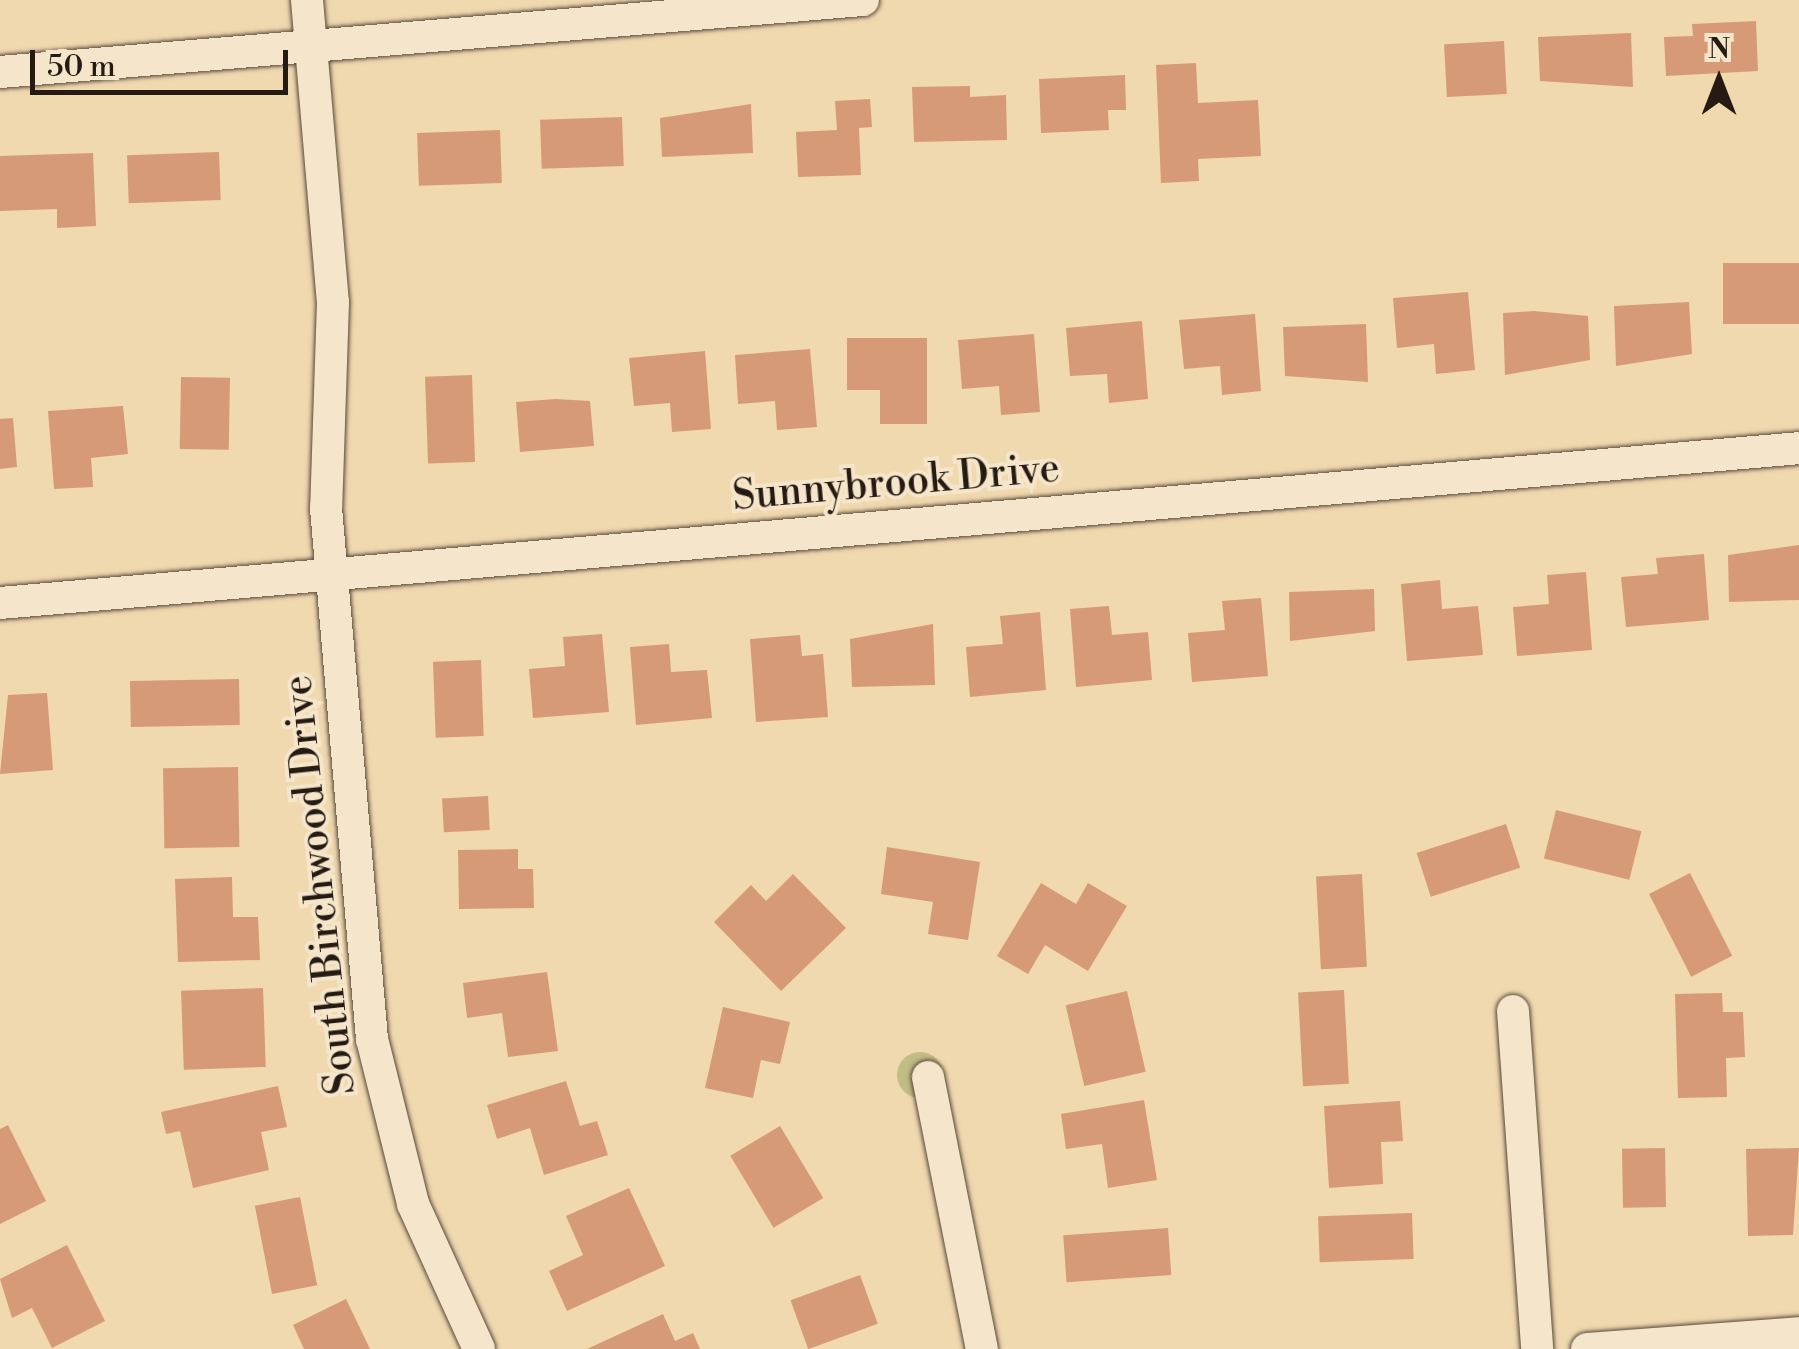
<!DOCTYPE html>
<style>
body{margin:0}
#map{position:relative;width:1799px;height:1349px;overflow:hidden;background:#f0d8af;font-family:"Libre Bodoni",serif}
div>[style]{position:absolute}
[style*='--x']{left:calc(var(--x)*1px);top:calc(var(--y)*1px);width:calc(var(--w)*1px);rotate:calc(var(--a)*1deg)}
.green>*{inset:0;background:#c2bc85}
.round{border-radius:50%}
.building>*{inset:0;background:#d79a76;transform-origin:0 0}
.roads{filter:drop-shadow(0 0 2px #584a3a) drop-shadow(0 0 2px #584a3a)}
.minor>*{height:32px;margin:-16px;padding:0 16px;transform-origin:16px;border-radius:16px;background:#f5e6cb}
span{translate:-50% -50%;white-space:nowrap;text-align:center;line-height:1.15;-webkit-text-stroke:8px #f5e6cb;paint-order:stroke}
.street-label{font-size:40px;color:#251b13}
.north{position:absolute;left:1669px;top:30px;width:100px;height:100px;-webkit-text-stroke:8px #f5e6cb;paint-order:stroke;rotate:0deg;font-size:28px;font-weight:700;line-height:40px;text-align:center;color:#251b13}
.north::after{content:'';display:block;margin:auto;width:35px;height:45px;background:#251b13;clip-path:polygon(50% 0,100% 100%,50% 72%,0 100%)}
.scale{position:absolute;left:30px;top:50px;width:258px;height:45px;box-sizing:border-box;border:5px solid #251b13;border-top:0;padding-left:12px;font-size:30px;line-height:35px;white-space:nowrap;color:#251b13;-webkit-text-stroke:8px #f5e6cb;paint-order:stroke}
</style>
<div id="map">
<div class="green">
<div class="round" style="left:897px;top:1052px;width:46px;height:46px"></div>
</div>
<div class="building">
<div style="clip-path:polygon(1756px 21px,1758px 71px,1666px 76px,1664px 37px,1693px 36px,1692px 24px)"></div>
<div style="clip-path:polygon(1631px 33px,1633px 87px,1540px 81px,1538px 37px)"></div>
<div style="left:1504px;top:41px;width:53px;height:60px;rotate:87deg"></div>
<div style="clip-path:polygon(1196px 63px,1198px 103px,1258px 100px,1261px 156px,1198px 159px,1199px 181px,1161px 183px,1156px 65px)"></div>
<div style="clip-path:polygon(1125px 75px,1126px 110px,1108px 110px,1109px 130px,1041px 133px,1039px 79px)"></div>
<div style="clip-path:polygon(970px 86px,970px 97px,1006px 95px,1007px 140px,914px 142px,912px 87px)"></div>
<div style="clip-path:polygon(870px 99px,872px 127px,859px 128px,861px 175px,798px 177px,796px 132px,837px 130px,835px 101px)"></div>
<div style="clip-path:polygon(751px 104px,753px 153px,662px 157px,660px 118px)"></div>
<div style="left:622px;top:117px;width:49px;height:82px;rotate:88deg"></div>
<div style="left:500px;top:130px;width:53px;height:83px;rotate:88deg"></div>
<div style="left:219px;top:152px;width:48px;height:92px;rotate:88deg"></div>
<div style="clip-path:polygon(93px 153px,96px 226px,57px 228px,57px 209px,0 211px,0 156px)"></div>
<div style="left:1799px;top:263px;width:61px;height:76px;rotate:90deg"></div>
<div style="clip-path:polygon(1468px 292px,1475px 370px,1436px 374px,1434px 344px,1397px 348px,1393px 298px)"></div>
<div style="clip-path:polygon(1689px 302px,1692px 354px,1616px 366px,1614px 306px)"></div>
<div style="clip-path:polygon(1534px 311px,1588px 316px,1590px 360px,1505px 375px,1503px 313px)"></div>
<div style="clip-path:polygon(1255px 314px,1261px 391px,1222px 395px,1220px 366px,1184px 369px,1179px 320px)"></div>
<div style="clip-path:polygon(1142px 321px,1148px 399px,1109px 403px,1107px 374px,1070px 376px,1066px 328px)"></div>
<div style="clip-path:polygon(1366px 324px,1368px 382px,1285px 376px,1283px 327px)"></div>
<div style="clip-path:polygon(1034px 334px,1040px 412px,1001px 415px,999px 386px,962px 389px,958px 340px)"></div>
<div style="clip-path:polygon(847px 338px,927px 338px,927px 424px,880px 424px,880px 390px,847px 390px)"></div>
<div style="clip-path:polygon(810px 349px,817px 427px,777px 430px,775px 401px,738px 404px,735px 355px)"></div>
<div style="clip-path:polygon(705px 351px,711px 429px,672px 432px,670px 403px,634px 406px,629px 358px)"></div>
<div style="left:472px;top:375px;width:87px;height:47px;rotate:88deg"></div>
<div style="left:181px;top:377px;width:49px;height:72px;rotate:1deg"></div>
<div style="clip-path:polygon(555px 399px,590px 401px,594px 446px,520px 452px,516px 402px)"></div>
<div style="clip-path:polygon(123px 406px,128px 454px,91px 458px,93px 487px,54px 489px,48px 411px)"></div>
<div style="clip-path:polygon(13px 418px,17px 467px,0 469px,0 419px)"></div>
<div style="clip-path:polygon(1799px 545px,1799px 600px,1729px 602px,1728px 555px)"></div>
<div style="clip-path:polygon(1704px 554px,1709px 620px,1626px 627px,1621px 577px,1658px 574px,1656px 558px)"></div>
<div style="clip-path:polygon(1586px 572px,1592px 650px,1517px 656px,1513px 607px,1549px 604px,1547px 575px)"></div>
<div style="clip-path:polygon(1440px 580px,1442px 609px,1478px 606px,1483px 655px,1407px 661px,1401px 584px)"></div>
<div style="clip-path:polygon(1374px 589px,1375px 631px,1290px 641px,1289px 592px)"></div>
<div style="clip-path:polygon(1261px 598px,1268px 676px,1192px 682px,1188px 633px,1225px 630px,1222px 601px)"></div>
<div style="clip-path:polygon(1109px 606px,1112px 635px,1148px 632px,1152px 680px,1076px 687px,1070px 609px)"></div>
<div style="clip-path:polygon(1040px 612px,1046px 690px,970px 697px,966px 647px,1003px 644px,1000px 616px)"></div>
<div style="clip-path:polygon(933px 624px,935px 685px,852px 687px,850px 639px)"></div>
<div style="clip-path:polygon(602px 634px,609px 712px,533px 718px,529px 669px,565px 666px,563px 637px)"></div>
<div style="clip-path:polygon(800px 635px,802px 656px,823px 654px,828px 717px,756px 722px,750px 639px)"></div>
<div style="clip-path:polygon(669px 644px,671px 672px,707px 670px,712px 718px,636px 725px,630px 647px)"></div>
<div style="left:481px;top:660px;width:76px;height:48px;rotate:88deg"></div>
<div style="left:239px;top:679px;width:46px;height:109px;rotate:89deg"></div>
<div style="clip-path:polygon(47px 693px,53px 770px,0 774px,8px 695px)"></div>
<div style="left:238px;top:767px;width:80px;height:75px;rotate:89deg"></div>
<div style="left:488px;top:796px;width:34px;height:46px;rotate:87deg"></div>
<div style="left:1556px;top:810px;width:88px;height:50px;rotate:14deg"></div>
<div style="left:1506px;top:824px;width:46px;height:94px;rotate:72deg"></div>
<div style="clip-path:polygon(887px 847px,980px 862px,968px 940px,928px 934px,933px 902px,881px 894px)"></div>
<div style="clip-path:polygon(518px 849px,518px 869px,533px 869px,534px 908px,459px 909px,458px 850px)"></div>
<div style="left:1690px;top:873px;width:93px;height:46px;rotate:63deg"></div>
<div style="clip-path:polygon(793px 874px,846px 928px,781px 991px,714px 922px,751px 885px,766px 901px)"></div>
<div style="left:1362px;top:874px;width:93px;height:46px;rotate:87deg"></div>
<div style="clip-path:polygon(232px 877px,233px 917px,258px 917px,260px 960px,178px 962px,175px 879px)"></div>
<div style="clip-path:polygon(1041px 883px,1076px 904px,1088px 883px,1127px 906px,1088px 971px,1045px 945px,1028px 974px,997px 956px)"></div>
<div style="clip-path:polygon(547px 972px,558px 1051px,508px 1057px,502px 1013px,467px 1018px,463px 983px)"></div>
<div style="left:263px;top:988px;width:79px;height:82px;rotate:88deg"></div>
<div style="left:1344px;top:990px;width:94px;height:46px;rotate:87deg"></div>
<div style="left:1127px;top:991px;width:83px;height:63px;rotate:77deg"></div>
<div style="clip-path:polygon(1722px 993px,1723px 1012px,1743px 1012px,1745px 1057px,1726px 1058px,1727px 1097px,1678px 1098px,1675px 994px)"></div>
<div style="clip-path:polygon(723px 1007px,790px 1022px,780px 1064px,761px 1060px,753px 1098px,705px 1088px)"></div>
<div style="clip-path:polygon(566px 1081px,580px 1126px,597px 1121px,608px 1155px,544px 1175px,530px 1128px,497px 1139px,487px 1105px)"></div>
<div style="clip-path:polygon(278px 1086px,287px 1127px,261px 1132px,269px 1170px,193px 1188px,180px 1131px,166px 1134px,161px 1112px)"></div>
<div style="clip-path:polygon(1144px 1100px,1157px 1180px,1108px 1188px,1102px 1144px,1066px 1149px,1061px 1114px)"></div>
<div style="clip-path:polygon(1400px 1101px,1403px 1141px,1381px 1142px,1383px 1184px,1329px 1188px,1324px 1106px)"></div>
<div style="clip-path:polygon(8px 1125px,46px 1201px,0 1224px,0 1129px)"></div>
<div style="left:780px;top:1126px;width:84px;height:58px;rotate:59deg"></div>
<div style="left:1665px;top:1148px;width:59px;height:43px;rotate:89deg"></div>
<div style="clip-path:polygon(1799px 1148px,1793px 1235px,1748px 1236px,1746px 1149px)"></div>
<div style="clip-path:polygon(629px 1188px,665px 1266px,567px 1311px,549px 1271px,583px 1255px,566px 1216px)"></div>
<div style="left:300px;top:1197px;width:90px;height:46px;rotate:79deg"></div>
<div style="left:1412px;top:1213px;width:46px;height:94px;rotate:88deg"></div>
<div style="left:1168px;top:1228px;width:47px;height:105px;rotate:86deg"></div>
<div style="clip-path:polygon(67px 1245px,105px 1321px,52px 1348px,32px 1308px,12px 1318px,0 1279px)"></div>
<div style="left:860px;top:1275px;width:52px;height:74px;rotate:70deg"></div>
<div style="clip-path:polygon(346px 1299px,370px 1349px,304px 1349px,293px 1325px)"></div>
<div style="clip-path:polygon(663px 1314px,675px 1341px,693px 1333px,700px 1349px,587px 1349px)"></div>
</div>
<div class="roads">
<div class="minor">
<div style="--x:307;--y:0;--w:303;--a:85.1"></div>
<div style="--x:333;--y:302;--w:206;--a:91.9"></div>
<div style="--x:326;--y:508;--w:533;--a:85.05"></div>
<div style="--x:372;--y:1039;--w:170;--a:76"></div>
<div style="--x:413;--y:1204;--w:159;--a:65.5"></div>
<div style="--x:0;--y:72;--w:866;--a:-4.77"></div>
<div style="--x:0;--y:603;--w:1806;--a:-4.92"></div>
<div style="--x:1513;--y:1011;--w:339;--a:85.9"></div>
<div style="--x:928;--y:1077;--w:277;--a:78.8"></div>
<div style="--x:1587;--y:1349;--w:213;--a:-4.3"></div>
</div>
</div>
<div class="street-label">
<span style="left:896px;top:483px;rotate:-5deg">Sunnybrook Drive</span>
<span style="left:320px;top:885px;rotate:-96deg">South Birchwood Drive</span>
</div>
<div class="north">N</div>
<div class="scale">50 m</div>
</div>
